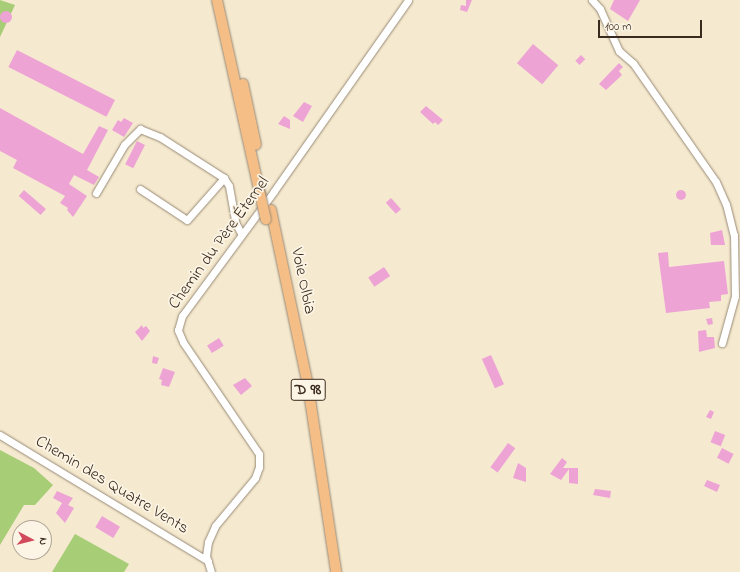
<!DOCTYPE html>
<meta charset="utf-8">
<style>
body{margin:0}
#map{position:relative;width:740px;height:572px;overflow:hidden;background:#f5e9cf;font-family:"Indie Flower",sans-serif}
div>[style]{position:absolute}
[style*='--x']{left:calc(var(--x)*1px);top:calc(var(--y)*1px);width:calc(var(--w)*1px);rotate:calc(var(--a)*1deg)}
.green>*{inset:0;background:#a8cd77}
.building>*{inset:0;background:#eda4d5;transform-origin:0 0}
.round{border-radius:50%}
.roads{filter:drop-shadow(0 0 1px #988a76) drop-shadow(0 0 1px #988a76)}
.minor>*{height:7px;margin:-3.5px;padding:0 3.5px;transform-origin:3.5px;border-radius:3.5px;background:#fff}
.highway>*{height:10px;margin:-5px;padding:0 5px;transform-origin:5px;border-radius:5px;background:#f6be87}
.bridges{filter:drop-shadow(0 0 1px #988a76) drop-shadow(0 0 1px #988a76)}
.highway-bridge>*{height:10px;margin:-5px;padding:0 5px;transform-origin:5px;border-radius:5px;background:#f6be87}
span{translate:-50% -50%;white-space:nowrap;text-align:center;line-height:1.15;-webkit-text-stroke:3.5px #fcf5e5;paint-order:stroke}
.shield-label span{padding:1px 3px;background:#fcf5e5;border:1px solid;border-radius:3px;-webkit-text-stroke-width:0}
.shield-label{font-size:16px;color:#3b2a1e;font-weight:700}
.street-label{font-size:17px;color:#3b2a1e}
.north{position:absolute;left:12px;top:520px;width:40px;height:40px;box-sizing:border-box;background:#fcf5e5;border:1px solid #afa495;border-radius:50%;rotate:97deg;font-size:11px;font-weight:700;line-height:16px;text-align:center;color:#3b2a1e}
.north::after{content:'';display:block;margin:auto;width:14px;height:18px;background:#d1495b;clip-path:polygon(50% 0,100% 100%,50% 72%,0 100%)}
.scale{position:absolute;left:598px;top:20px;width:104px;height:18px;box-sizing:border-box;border:2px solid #3b2a1e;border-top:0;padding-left:5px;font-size:12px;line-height:14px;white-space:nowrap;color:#3b2a1e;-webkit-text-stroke:3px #fcf5e5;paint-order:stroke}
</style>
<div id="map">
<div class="green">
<div style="clip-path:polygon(0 0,15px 5px,0 37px)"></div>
<div style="clip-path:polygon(0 450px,34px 468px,53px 485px,35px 505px,24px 505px,0 545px)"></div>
<div style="clip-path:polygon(75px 534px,129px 564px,124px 572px,52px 572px)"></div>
</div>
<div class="building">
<div style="clip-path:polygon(466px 0,472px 0,467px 12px,460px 10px,461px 5px,466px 6px)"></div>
<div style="clip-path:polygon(614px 0,640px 0,628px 21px,610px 9px)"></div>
<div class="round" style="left:0;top:11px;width:12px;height:12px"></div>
<div style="left:533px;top:44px;width:33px;height:25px;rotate:40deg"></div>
<div style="left:17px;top:50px;width:110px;height:19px;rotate:27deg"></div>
<div style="left:581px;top:55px;width:6px;height:8px;rotate:45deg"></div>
<div style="clip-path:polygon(619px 63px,623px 67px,619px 71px,622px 75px,606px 90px,599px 84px)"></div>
<div style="clip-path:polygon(304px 102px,312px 106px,303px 122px,293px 116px)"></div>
<div style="clip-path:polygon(426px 106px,443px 120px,438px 125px,435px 122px,433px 124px,420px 112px)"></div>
<div style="clip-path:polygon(0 108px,83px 154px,99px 126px,108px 130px,87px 170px,99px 177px,94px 185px,74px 175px,69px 184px,87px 196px,73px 217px,67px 210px,68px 208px,60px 203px,65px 196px,13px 168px,17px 160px,0 151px)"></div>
<div style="clip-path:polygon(284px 116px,290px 120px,290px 129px,278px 124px)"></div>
<div style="clip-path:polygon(124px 118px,133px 123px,124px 137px,112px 130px,118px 120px,121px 122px)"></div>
<div style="left:137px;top:141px;width:9px;height:26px;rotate:27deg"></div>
<div style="left:24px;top:190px;width:29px;height:8px;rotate:41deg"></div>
<div class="round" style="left:676px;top:190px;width:10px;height:10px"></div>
<div style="left:391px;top:198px;width:15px;height:7px;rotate:48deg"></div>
<div style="clip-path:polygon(722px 230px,725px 245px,711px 245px,710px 233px)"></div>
<div style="clip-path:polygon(668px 252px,669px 267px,724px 261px,728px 294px,721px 295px,721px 301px,709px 302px,710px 308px,666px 313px,658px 253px)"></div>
<div style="left:384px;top:267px;width:11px;height:19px;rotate:56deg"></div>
<div style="clip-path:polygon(712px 318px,713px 324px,708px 325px,706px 319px)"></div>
<div style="clip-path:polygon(142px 325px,143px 328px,146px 326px,150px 331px,142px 341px,135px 332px)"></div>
<div style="clip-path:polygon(706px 330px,707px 337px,714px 337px,715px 348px,699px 352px,698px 331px)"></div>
<div style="left:219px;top:338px;width:9px;height:14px;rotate:58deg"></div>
<div style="left:491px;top:355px;width:32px;height:10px;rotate:66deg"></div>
<div style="clip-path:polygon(153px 356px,159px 358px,157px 364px,152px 363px)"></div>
<div style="clip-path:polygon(163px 368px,175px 372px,169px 387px,161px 385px,162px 380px,159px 379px)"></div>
<div style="clip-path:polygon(245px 378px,252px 386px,241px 395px,233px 385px)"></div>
<div style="clip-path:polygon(710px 410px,714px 412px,711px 419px,706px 417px)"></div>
<div style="left:715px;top:431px;width:11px;height:12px;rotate:22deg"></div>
<div style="left:508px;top:443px;width:9px;height:30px;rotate:36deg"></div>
<div style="left:722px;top:448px;width:13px;height:11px;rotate:27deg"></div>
<div style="clip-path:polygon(562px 458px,567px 462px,563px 468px,578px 468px,578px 484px,569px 483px,569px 469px,561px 480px,550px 474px)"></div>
<div style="clip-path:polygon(518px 463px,526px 468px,526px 482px,513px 478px)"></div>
<div style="clip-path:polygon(707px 480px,720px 485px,717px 492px,704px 486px)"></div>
<div style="clip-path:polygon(595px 489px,611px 491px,610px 498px,593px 495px)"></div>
<div style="clip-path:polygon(57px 491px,73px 498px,68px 505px,74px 508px,65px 523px,56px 513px,62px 503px,53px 498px)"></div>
<div style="left:102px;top:516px;width:21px;height:13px;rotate:31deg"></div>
</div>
<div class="roads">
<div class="minor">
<div style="--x:592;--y:0;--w:12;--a:48"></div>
<div style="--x:600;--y:9;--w:46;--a:65.7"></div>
<div style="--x:619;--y:51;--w:18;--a:41"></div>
<div style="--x:633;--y:63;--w:145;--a:55.1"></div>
<div style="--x:716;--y:182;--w:24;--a:66"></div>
<div style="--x:726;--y:204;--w:32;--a:76"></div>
<div style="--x:734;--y:235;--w:61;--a:89.1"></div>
<div style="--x:735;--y:296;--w:49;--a:105.5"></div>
<div style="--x:140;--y:189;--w:56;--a:33.4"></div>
<div style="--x:187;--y:220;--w:56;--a:-48.6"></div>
<div style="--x:96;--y:193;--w:56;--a:-59.7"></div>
<div style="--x:124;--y:145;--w:23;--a:-45"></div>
<div style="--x:140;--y:129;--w:22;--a:22"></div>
<div style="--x:160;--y:137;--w:76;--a:32.6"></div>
<div style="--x:224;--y:178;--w:9;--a:58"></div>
<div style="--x:229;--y:186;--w:39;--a:80"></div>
<div style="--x:236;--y:224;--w:10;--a:61"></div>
<div style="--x:0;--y:435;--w:243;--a:31.2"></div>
<div style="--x:211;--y:572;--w:17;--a:-107"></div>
<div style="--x:206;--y:556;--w:14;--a:-82"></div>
<div style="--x:208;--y:542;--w:17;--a:-66"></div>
<div style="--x:215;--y:526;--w:62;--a:-50.2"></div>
<div style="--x:255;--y:478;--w:12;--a:-70"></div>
<div style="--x:259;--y:467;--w:13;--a:-90"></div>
<div style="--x:259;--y:454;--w:135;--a:-124.2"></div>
<div style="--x:183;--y:342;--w:13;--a:-113"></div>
<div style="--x:178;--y:330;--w:15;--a:-74"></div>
<div style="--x:182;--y:316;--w:155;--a:-53.6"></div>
<div style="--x:274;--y:191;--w:233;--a:-54.9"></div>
</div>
<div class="highway">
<div style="--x:217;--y:0;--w:199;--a:77.5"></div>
<div style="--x:243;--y:84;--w:62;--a:78"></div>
<div style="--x:271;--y:210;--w:180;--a:78.1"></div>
<div style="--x:308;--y:386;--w:188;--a:81.4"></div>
</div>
</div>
<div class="bridges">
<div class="highway-bridge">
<div style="--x:260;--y:194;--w:26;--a:77"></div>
</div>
</div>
<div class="shield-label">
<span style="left:308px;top:390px">D 98</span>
</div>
<div class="street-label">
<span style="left:219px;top:243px;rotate:-54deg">Chemin du Père Éternel</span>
<span style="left:303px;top:281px;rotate:78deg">Voie Olbia</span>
<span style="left:112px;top:485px;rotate:31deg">Chemin des Quatre Vents</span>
</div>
<div class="north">N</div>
<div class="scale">100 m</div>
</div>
